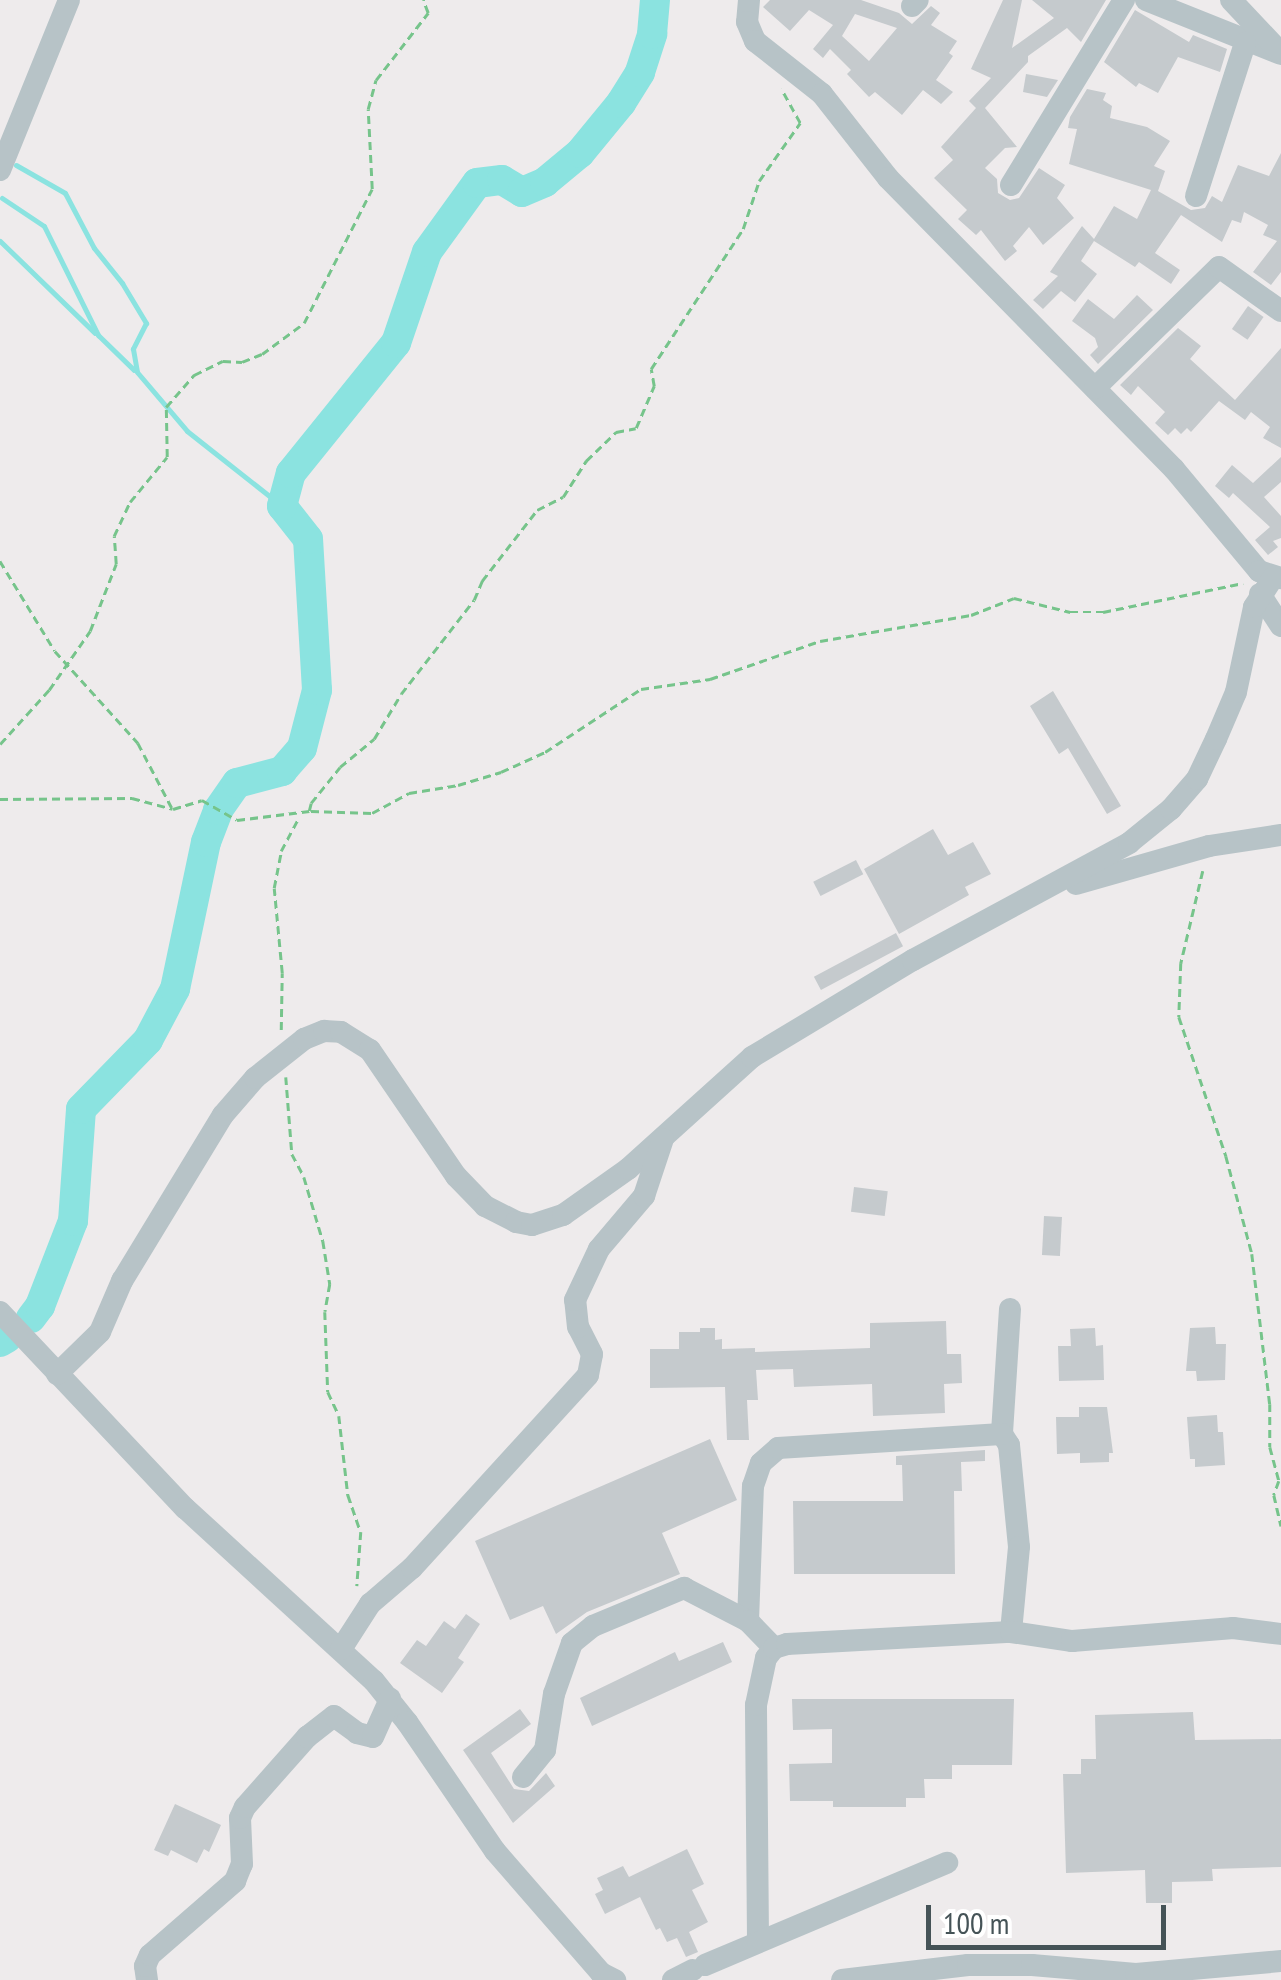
<!DOCTYPE html>
<style>
body{margin:0}
#map{position:relative;width:1281px;height:1980px;overflow:hidden;background:#eeebec;font-family:"PT Sans Narrow",sans-serif}
div>[style]{position:absolute}
[style*='--x']{left:calc(var(--x)*1px);top:calc(var(--y)*1px);width:calc(var(--w)*1px);rotate:calc(var(--a)*1deg)}
.stream>*{height:5px;margin:-2.5px;padding:0 2.5px;transform-origin:2.5px;border-radius:2.5px;background:#8be3e0}
.river>*{height:30px;margin:-15px;padding:0 15px;transform-origin:15px;border-radius:15px;background:#8be3e0}
.building>*{inset:0;background:#c5cacd;transform-origin:0 0}
.path>*{height:2.5px;margin-top:-1.25px;transform-origin:0;background:repeating-linear-gradient(90deg,#76c48b 0 8px,transparent 0 13px)}
.minor>*{height:22px;margin:-11px;padding:0 11px;transform-origin:11px;border-radius:11px;background:#b7c3c7}
span{translate:-50% -50%;white-space:nowrap;text-align:center;line-height:1.15;-webkit-text-stroke:9px #fff;paint-order:stroke}
.scale{position:absolute;left:926px;top:1905px;width:240px;height:45px;box-sizing:border-box;border:5px solid #455357;border-top:0;padding-left:12px;font-size:30px;line-height:35px;white-space:nowrap;color:#455357;-webkit-text-stroke:8px #fff;paint-order:stroke}
</style>
<div id="map">
<div class="stream">
<div style="--x:16;--y:165;--w:56;--a:29.7"></div>
<div style="--x:65;--y:193;--w:62;--a:62.2"></div>
<div style="--x:94;--y:248;--w:45;--a:51.3"></div>
<div style="--x:122;--y:283;--w:47;--a:59"></div>
<div style="--x:146;--y:323;--w:29;--a:117"></div>
<div style="--x:133;--y:349;--w:23;--a:80"></div>
<div style="--x:137;--y:372;--w:77;--a:49.7"></div>
<div style="--x:187;--y:431;--w:121;--a:38.3"></div>
<div style="--x:2;--y:198;--w:50;--a:33.7"></div>
<div style="--x:44;--y:226;--w:122;--a:63.6"></div>
<div style="--x:98;--y:335;--w:50;--a:44.2"></div>
<div style="--x:0;--y:241;--w:132;--a:44.1"></div>
</div>
<div class="river">
<div style="--x:31;--y:1318;--w:15;--a:-53"></div>
<div style="--x:40;--y:1306;--w:91;--a:-68.8"></div>
<div style="--x:73;--y:1221;--w:112;--a:-85.9"></div>
<div style="--x:81;--y:1109;--w:96;--a:-45.8"></div>
<div style="--x:148;--y:1040;--w:58;--a:-62.1"></div>
<div style="--x:175;--y:989;--w:150;--a:-78.1"></div>
<div style="--x:206;--y:842;--w:34;--a:-69"></div>
<div style="--x:218;--y:810;--w:33;--a:-55"></div>
<div style="--x:237;--y:783;--w:47;--a:-14.9"></div>
<div style="--x:282;--y:771;--w:30;--a:-49"></div>
<div style="--x:302;--y:748;--w:60;--a:-75.5"></div>
<div style="--x:317;--y:690;--w:151;--a:-93.4"></div>
<div style="--x:308;--y:539;--w:42;--a:-128.2"></div>
<div style="--x:282;--y:506;--w:34;--a:-75"></div>
<div style="--x:291;--y:473;--w:167;--a:-51.1"></div>
<div style="--x:396;--y:343;--w:96;--a:-71.2"></div>
<div style="--x:427;--y:252;--w:85;--a:-54.1"></div>
<div style="--x:477;--y:183;--w:25;--a:-7"></div>
<div style="--x:502;--y:180;--w:23;--a:31"></div>
<div style="--x:522;--y:192;--w:25;--a:-23"></div>
<div style="--x:545;--y:182;--w:45;--a:-39.6"></div>
<div style="--x:580;--y:153;--w:65;--a:-50.6"></div>
<div style="--x:621;--y:103;--w:36;--a:-58"></div>
<div style="--x:640;--y:72;--w:40;--a:-72"></div>
<div style="--x:652;--y:34;--w:34;--a:-85"></div>
<div style="--x:0;--y:1342;--w:8;--a:-30"></div>
</div>
<div class="building">
<div style="clip-path:polygon(evenodd,770px 0,861px 0,899px 13px,912px 24px,931px 6px,940px 13px,931px 25px,957px 41px,949px 53px,953px 56px,936px 80px,953px 92px,941px 104px,923px 90px,902px 115px,875px 92px,869px 97px,847px 74px,851px 70px,830px 49px,823px 58px,813px 49px,833px 25px,809px 10px,790px 31px,763px 7px,770px 0,855px 14px,897px 28px,869px 61px,842px 36px,855px 14px)"></div>
<div style="clip-path:polygon(1003px 0,1022px 0,1012px 48px,1054px 18px,1032px 0,1106px 0,1081px 42px,1067px 28px,1028px 56px,1028px 62px,985px 108px,1017px 147px,1005px 148px,985px 168px,997px 179px,998px 193px,1010px 200px,1019px 198px,1039px 168px,1065px 185px,1057px 198px,1074px 218px,1043px 245px,1029px 227px,1013px 246px,1017px 251px,1005px 261px,981px 230px,976px 235px,958px 219px,967px 210px,934px 178px,953px 160px,941px 147px,976px 108px,969px 101px,991px 78px,971px 69px)"></div>
<div style="clip-path:polygon(1135px 10px,1189px 42px,1193px 35px,1227px 49px,1220px 72px,1178px 57px,1158px 93px,1139px 83px,1136px 87px,1104px 62px)"></div>
<div style="clip-path:polygon(1026px 74px,1058px 80px,1047px 97px,1023px 92px)"></div>
<div style="clip-path:polygon(1087px 89px,1106px 93px,1103px 100px,1112px 106px,1110px 118px,1147px 127px,1170px 141px,1154px 166px,1165px 171px,1158px 191px,1191px 210px,1205px 208px,1212px 196px,1222px 202px,1238px 165px,1269px 176px,1281px 153px,1281px 272px,1271px 285px,1253px 272px,1277px 241px,1263px 235px,1268px 225px,1244px 212px,1241px 223px,1232px 220px,1222px 242px,1181px 215px,1155px 253px,1180px 270px,1171px 284px,1139px 262px,1135px 267px,1094px 241px,1081px 261px,1097px 274px,1075px 302px,1061px 291px,1043px 309px,1033px 300px,1058px 276px,1050px 272px,1082px 226px,1094px 239px,1114px 206px,1137px 219px,1151px 190px,1069px 164px,1077px 129px,1068px 128px,1070px 117px)"></div>
<div style="clip-path:polygon(1137px 295px,1153px 310px,1098px 364px,1090px 355px,1098px 347px,1095px 338px,1072px 321px,1088px 299px,1114px 319px)"></div>
<div style="left:1248px;top:306px;width:19px;height:28px;rotate:35deg"></div>
<div style="clip-path:polygon(1178px 328px,1201px 346px,1190px 359px,1235px 400px,1281px 348px,1281px 448px,1263px 438px,1270px 427px,1251px 412px,1245px 420px,1219px 401px,1191px 432px,1187px 428px,1181px 434px,1175px 428px,1168px 435px,1155px 423px,1165px 412px,1138px 386px,1131px 395px,1120px 385px)"></div>
<div style="clip-path:polygon(1281px 457px,1281px 482px,1264px 497px,1281px 516px,1281px 538px,1273px 541px,1278px 547px,1268px 555px,1255px 540px,1270px 527px,1233px 493px,1229px 498px,1215px 486px,1232px 465px,1253px 483px)"></div>
<div style="clip-path:polygon(1053px 691px,1121px 806px,1107px 814px,1068px 748px,1059px 754px,1030px 706px)"></div>
<div style="clip-path:polygon(933px 829px,948px 855px,973px 842px,991px 874px,965px 887px,969px 895px,899px 934px,864px 869px)"></div>
<div style="left:856px;top:860px;width:16px;height:48px;rotate:63deg"></div>
<div style="left:896px;top:933px;width:15px;height:93px;rotate:62deg"></div>
<div style="left:854px;top:1187px;width:34px;height:25px;rotate:7deg"></div>
<div style="left:1044px;top:1216px;width:18px;height:39px;rotate:3deg"></div>
<div style="clip-path:polygon(946px 1321px,947px 1354px,961px 1354px,962px 1383px,944px 1384px,945px 1413px,873px 1416px,872px 1384px,794px 1387px,793px 1369px,756px 1370px,758px 1400px,747px 1400px,749px 1440px,727px 1440px,725px 1387px,650px 1388px,650px 1349px,679px 1349px,679px 1332px,700px 1332px,700px 1328px,715px 1328px,715px 1340px,722px 1339px,722px 1349px,755px 1348px,755px 1352px,870px 1348px,870px 1323px)"></div>
<div style="clip-path:polygon(1215px 1327px,1216px 1344px,1226px 1344px,1225px 1380px,1197px 1381px,1196px 1371px,1186px 1371px,1190px 1328px)"></div>
<div style="clip-path:polygon(1095px 1328px,1096px 1346px,1103px 1345px,1104px 1380px,1059px 1381px,1058px 1346px,1071px 1346px,1070px 1329px)"></div>
<div style="clip-path:polygon(1079px 1407px,1107px 1407px,1113px 1453px,1109px 1453px,1109px 1462px,1080px 1463px,1080px 1453px,1057px 1454px,1056px 1417px,1079px 1417px)"></div>
<div style="clip-path:polygon(1217px 1415px,1218px 1432px,1223px 1432px,1225px 1465px,1195px 1467px,1195px 1459px,1190px 1459px,1187px 1417px)"></div>
<div style="clip-path:polygon(710px 1439px,737px 1500px,662px 1533px,680px 1574px,587px 1612px,556px 1634px,543px 1606px,510px 1620px,475px 1541px)"></div>
<div style="clip-path:polygon(985px 1450px,985px 1461px,961px 1462px,962px 1491px,954px 1491px,955px 1574px,794px 1574px,793px 1501px,903px 1501px,902px 1465px,896px 1465px,896px 1456px)"></div>
<div style="clip-path:polygon(466px 1614px,480px 1624px,458px 1658px,464px 1662px,442px 1693px,400px 1663px,417px 1640px,426px 1646px,444px 1621px,455px 1629px)"></div>
<div style="clip-path:polygon(723px 1642px,732px 1662px,592px 1726px,580px 1698px,675px 1652px,679px 1661px)"></div>
<div style="clip-path:polygon(792px 1699px,1014px 1699px,1012px 1765px,952px 1765px,952px 1779px,924px 1779px,925px 1798px,906px 1798px,906px 1807px,833px 1807px,833px 1801px,790px 1801px,789px 1764px,832px 1763px,832px 1729px,793px 1730px)"></div>
<div style="clip-path:polygon(520px 1709px,531px 1724px,491px 1753px,514px 1789px,529px 1791px,546px 1773px,555px 1786px,513px 1823px,463px 1750px)"></div>
<div style="clip-path:polygon(1193px 1712px,1195px 1740px,1281px 1739px,1281px 1867px,1212px 1869px,1213px 1881px,1172px 1882px,1172px 1903px,1146px 1903px,1145px 1870px,1066px 1873px,1063px 1774px,1081px 1774px,1081px 1759px,1096px 1759px,1095px 1715px)"></div>
<div style="clip-path:polygon(175px 1804px,221px 1825px,209px 1852px,204px 1849px,197px 1863px,171px 1850px,168px 1856px,154px 1850px)"></div>
<div style="clip-path:polygon(687px 1849px,704px 1884px,692px 1890px,708px 1922px,689px 1932px,698px 1952px,686px 1957px,677px 1938px,667px 1942px,660px 1928px,656px 1930px,640px 1897px,605px 1914px,595px 1894px,603px 1890px,597px 1878px,623px 1866px,629px 1877px)"></div>
</div>
<div class="path">
<div style="--x:0;--y:561;--w:105;--a:58.6"></div>
<div style="--x:55;--y:651;--w:124;--a:47.9"></div>
<div style="--x:138;--y:743;--w:73;--a:62.4"></div>
<div style="--x:0;--y:744;--w:73;--a:-47.8"></div>
<div style="--x:49;--y:690;--w:72;--a:-55.2"></div>
<div style="--x:90;--y:631;--w:72;--a:-68.8"></div>
<div style="--x:116;--y:564;--w:28;--a:-94"></div>
<div style="--x:114;--y:536;--w:38;--a:-65"></div>
<div style="--x:130;--y:502;--w:58;--a:-50.6"></div>
<div style="--x:167;--y:457;--w:50;--a:-91.1"></div>
<div style="--x:166;--y:407;--w:43;--a:-48.8"></div>
<div style="--x:194;--y:375;--w:32;--a:-26"></div>
<div style="--x:223;--y:361;--w:19;--a:3"></div>
<div style="--x:242;--y:362;--w:22;--a:-22"></div>
<div style="--x:262;--y:354;--w:52;--a:-36.4"></div>
<div style="--x:304;--y:323;--w:150;--a:-63.1"></div>
<div style="--x:372;--y:189;--w:80;--a:-92.9"></div>
<div style="--x:368;--y:109;--w:30;--a:-75"></div>
<div style="--x:376;--y:80;--w:85;--a:-52.2"></div>
<div style="--x:428;--y:13;--w:14;--a:-111"></div>
<div style="--x:0;--y:799;--w:132;--a:-0.4"></div>
<div style="--x:132;--y:798;--w:42;--a:15"></div>
<div style="--x:173;--y:809;--w:30;--a:-17"></div>
<div style="--x:202;--y:800;--w:40;--a:29.7"></div>
<div style="--x:237;--y:820;--w:73;--a:-7.1"></div>
<div style="--x:309;--y:811;--w:8;--a:-76"></div>
<div style="--x:311;--y:803;--w:46;--a:-51.1"></div>
<div style="--x:340;--y:767;--w:44;--a:-39.5"></div>
<div style="--x:374;--y:739;--w:52;--a:-59"></div>
<div style="--x:401;--y:694;--w:119;--a:-52.2"></div>
<div style="--x:474;--y:600;--w:21;--a:-67"></div>
<div style="--x:482;--y:581;--w:90;--a:-52.2"></div>
<div style="--x:537;--y:510;--w:29;--a:-27"></div>
<div style="--x:563;--y:497;--w:43;--a:-57.4"></div>
<div style="--x:586;--y:461;--w:42;--a:-44"></div>
<div style="--x:616;--y:432;--w:20;--a:-11"></div>
<div style="--x:636;--y:428;--w:46;--a:-66.8"></div>
<div style="--x:654;--y:386;--w:17;--a:-100"></div>
<div style="--x:651;--y:369;--w:168;--a:-56.7"></div>
<div style="--x:743;--y:229;--w:51;--a:-71.6"></div>
<div style="--x:759;--y:181;--w:71;--a:-54.7"></div>
<div style="--x:800;--y:123;--w:39;--a:-119"></div>
<div style="--x:311;--y:811;--w:61;--a:1.9"></div>
<div style="--x:372;--y:813;--w:42;--a:-28.4"></div>
<div style="--x:409;--y:793;--w:50;--a:-9.3"></div>
<div style="--x:458;--y:785;--w:45;--a:-16.8"></div>
<div style="--x:501;--y:772;--w:48;--a:-24.4"></div>
<div style="--x:545;--y:752;--w:115;--a:-33.3"></div>
<div style="--x:641;--y:689;--w:70;--a:-8.2"></div>
<div style="--x:710;--y:679;--w:116;--a:-19.1"></div>
<div style="--x:820;--y:641;--w:153;--a:-9.8"></div>
<div style="--x:971;--y:615;--w:46;--a:-21.6"></div>
<div style="--x:1014;--y:598;--w:58;--a:14"></div>
<div style="--x:1070;--y:612;--w:33;--a:0"></div>
<div style="--x:1103;--y:612;--w:143;--a:-11.7"></div>
<div style="--x:1203;--y:871;--w:95;--a:103.4"></div>
<div style="--x:1181;--y:963;--w:54;--a:92.1"></div>
<div style="--x:1179;--y:1017;--w:147;--a:71.3"></div>
<div style="--x:1226;--y:1156;--w:101;--a:75.1"></div>
<div style="--x:1252;--y:1254;--w:151;--a:83.2"></div>
<div style="--x:1270;--y:1404;--w:43;--a:90"></div>
<div style="--x:1270;--y:1447;--w:35;--a:75"></div>
<div style="--x:1279;--y:1481;--w:15;--a:110"></div>
<div style="--x:1274;--y:1495;--w:32;--a:77"></div>
<div style="--x:281;--y:1030;--w:57;--a:-89"></div>
<div style="--x:282;--y:973;--w:85;--a:-95.4"></div>
<div style="--x:274;--y:888;--w:38;--a:-79"></div>
<div style="--x:281;--y:851;--w:36;--a:-62"></div>
<div style="--x:286;--y:1077;--w:77;--a:85.5"></div>
<div style="--x:292;--y:1154;--w:26;--a:62"></div>
<div style="--x:304;--y:1177;--w:67;--a:73.5"></div>
<div style="--x:323;--y:1241;--w:44;--a:80.8"></div>
<div style="--x:330;--y:1284;--w:28;--a:100"></div>
<div style="--x:325;--y:1312;--w:80;--a:87.9"></div>
<div style="--x:328;--y:1392;--w:26;--a:65"></div>
<div style="--x:339;--y:1416;--w:80;--a:83.5"></div>
<div style="--x:348;--y:1495;--w:39;--a:71"></div>
<div style="--x:361;--y:1532;--w:54;--a:94.2"></div>
</div>
<div class="minor">
<div style="--x:749;--y:0;--w:22;--a:95"></div>
<div style="--x:747;--y:22;--w:21;--a:67"></div>
<div style="--x:755;--y:41;--w:85;--a:38.3"></div>
<div style="--x:822;--y:94;--w:107;--a:51.8"></div>
<div style="--x:888;--y:178;--w:408;--a:45.5"></div>
<div style="--x:1174;--y:469;--w:133;--a:50.2"></div>
<div style="--x:1259;--y:571;--w:23;--a:18"></div>
<div style="--x:1146;--y:0;--w:145;--a:21.8"></div>
<div style="--x:1231;--y:0;--w:70;--a:46.7"></div>
<div style="--x:912;--y:6;--w:8;--a:-45"></div>
<div style="--x:0;--y:170;--w:183;--a:-67.9"></div>
<div style="--x:1011;--y:185;--w:217;--a:-58.6"></div>
<div style="--x:1196;--y:196;--w:161;--a:-72.2"></div>
<div style="--x:1095;--y:388;--w:173;--a:-44.3"></div>
<div style="--x:1219;--y:267;--w:76;--a:35.4"></div>
<div style="--x:1260;--y:594;--w:38;--a:57"></div>
<div style="--x:1076;--y:884;--w:138;--a:-15.9"></div>
<div style="--x:1209;--y:846;--w:73;--a:-8.7"></div>
<div style="--x:1010;--y:1309;--w:125;--a:93.7"></div>
<div style="--x:1002;--y:1434;--w:13;--a:58"></div>
<div style="--x:1009;--y:1445;--w:102;--a:84.4"></div>
<div style="--x:1019;--y:1547;--w:85;--a:95.4"></div>
<div style="--x:0;--y:1312;--w:270;--a:46.7"></div>
<div style="--x:185;--y:1508;--w:256;--a:42.5"></div>
<div style="--x:374;--y:1681;--w:53;--a:51.2"></div>
<div style="--x:407;--y:1722;--w:156;--a:55.7"></div>
<div style="--x:495;--y:1851;--w:162;--a:49"></div>
<div style="--x:601;--y:1973;--w:16;--a:27"></div>
<div style="--x:57;--y:1374;--w:60;--a:-44.3"></div>
<div style="--x:100;--y:1332;--w:56;--a:-66.7"></div>
<div style="--x:122;--y:1281;--w:194;--a:-58.7"></div>
<div style="--x:223;--y:1115;--w:49;--a:-49.1"></div>
<div style="--x:255;--y:1078;--w:63;--a:-38.5"></div>
<div style="--x:304;--y:1039;--w:22;--a:-22"></div>
<div style="--x:324;--y:1031;--w:17;--a:3"></div>
<div style="--x:341;--y:1032;--w:34;--a:32"></div>
<div style="--x:370;--y:1050;--w:153;--a:55.7"></div>
<div style="--x:456;--y:1176;--w:42;--a:46"></div>
<div style="--x:485;--y:1206;--w:35;--a:27"></div>
<div style="--x:516;--y:1222;--w:16;--a:11"></div>
<div style="--x:532;--y:1225;--w:33;--a:-18"></div>
<div style="--x:563;--y:1215;--w:80;--a:-35.3"></div>
<div style="--x:628;--y:1169;--w:167;--a:-42.1"></div>
<div style="--x:752;--y:1057;--w:188;--a:-31.1"></div>
<div style="--x:913;--y:960;--w:246;--a:-28.4"></div>
<div style="--x:1129;--y:843;--w:54;--a:-39"></div>
<div style="--x:1171;--y:809;--w:40;--a:-49"></div>
<div style="--x:1197;--y:779;--w:44;--a:-64.6"></div>
<div style="--x:1216;--y:739;--w:51;--a:-66.9"></div>
<div style="--x:1236;--y:692;--w:87;--a:-78"></div>
<div style="--x:1254;--y:607;--w:35;--a:-57"></div>
<div style="--x:748;--y:1621;--w:135;--a:-87.9"></div>
<div style="--x:753;--y:1486;--w:24;--a:-71"></div>
<div style="--x:761;--y:1463;--w:23;--a:-41"></div>
<div style="--x:778;--y:1448;--w:224;--a:-3.6"></div>
<div style="--x:341;--y:1649;--w:54;--a:-57.2"></div>
<div style="--x:370;--y:1604;--w:55;--a:-40.6"></div>
<div style="--x:412;--y:1568;--w:261;--a:-47.6"></div>
<div style="--x:588;--y:1375;--w:21;--a:-79"></div>
<div style="--x:592;--y:1354;--w:30;--a:-117"></div>
<div style="--x:578;--y:1327;--w:27;--a:-96"></div>
<div style="--x:575;--y:1300;--w:56;--a:-64.8"></div>
<div style="--x:599;--y:1249;--w:70;--a:-49.7"></div>
<div style="--x:644;--y:1196;--w:60;--a:-71.6"></div>
<div style="--x:523;--y:1777;--w:35;--a:-51"></div>
<div style="--x:545;--y:1750;--w:57;--a:-80.9"></div>
<div style="--x:554;--y:1694;--w:54;--a:-70.6"></div>
<div style="--x:572;--y:1643;--w:27;--a:-39"></div>
<div style="--x:593;--y:1626;--w:99;--a:-22.7"></div>
<div style="--x:684;--y:1588;--w:72;--a:27.3"></div>
<div style="--x:748;--y:1621;--w:37;--a:46"></div>
<div style="--x:758;--y:1939;--w:234;--a:-90.5"></div>
<div style="--x:756;--y:1705;--w:48;--a:-78"></div>
<div style="--x:766;--y:1658;--w:13;--a:-51"></div>
<div style="--x:774;--y:1648;--w:14;--a:-17"></div>
<div style="--x:787;--y:1644;--w:224;--a:-3.1"></div>
<div style="--x:1011;--y:1632;--w:62;--a:8.4"></div>
<div style="--x:1072;--y:1641;--w:162;--a:-4.6"></div>
<div style="--x:1233;--y:1628;--w:48;--a:7.1"></div>
<div style="--x:705;--y:1965;--w:263;--a:-22.9"></div>
<div style="--x:147;--y:1980;--w:14;--a:-98"></div>
<div style="--x:145;--y:1966;--w:12;--a:-66"></div>
<div style="--x:150;--y:1955;--w:113;--a:-41"></div>
<div style="--x:235;--y:1881;--w:18;--a:-68"></div>
<div style="--x:242;--y:1864;--w:46;--a:-92.5"></div>
<div style="--x:240;--y:1818;--w:12;--a:-66"></div>
<div style="--x:245;--y:1807;--w:94;--a:-48.5"></div>
<div style="--x:307;--y:1737;--w:34;--a:-38"></div>
<div style="--x:334;--y:1716;--w:29;--a:36"></div>
<div style="--x:357;--y:1733;--w:16;--a:14"></div>
<div style="--x:373;--y:1737;--w:42;--a:-65.9"></div>
<div style="--x:673;--y:1980;--w:22;--a:-27"></div>
<div style="--x:842;--y:1980;--w:127;--a:-6.8"></div>
<div style="--x:968;--y:1965;--w:64;--a:0"></div>
<div style="--x:1032;--y:1965;--w:104;--a:4.9"></div>
<div style="--x:1136;--y:1974;--w:146;--a:-5.1"></div>
</div>
<div class="scale">100 m</div>
</div>
